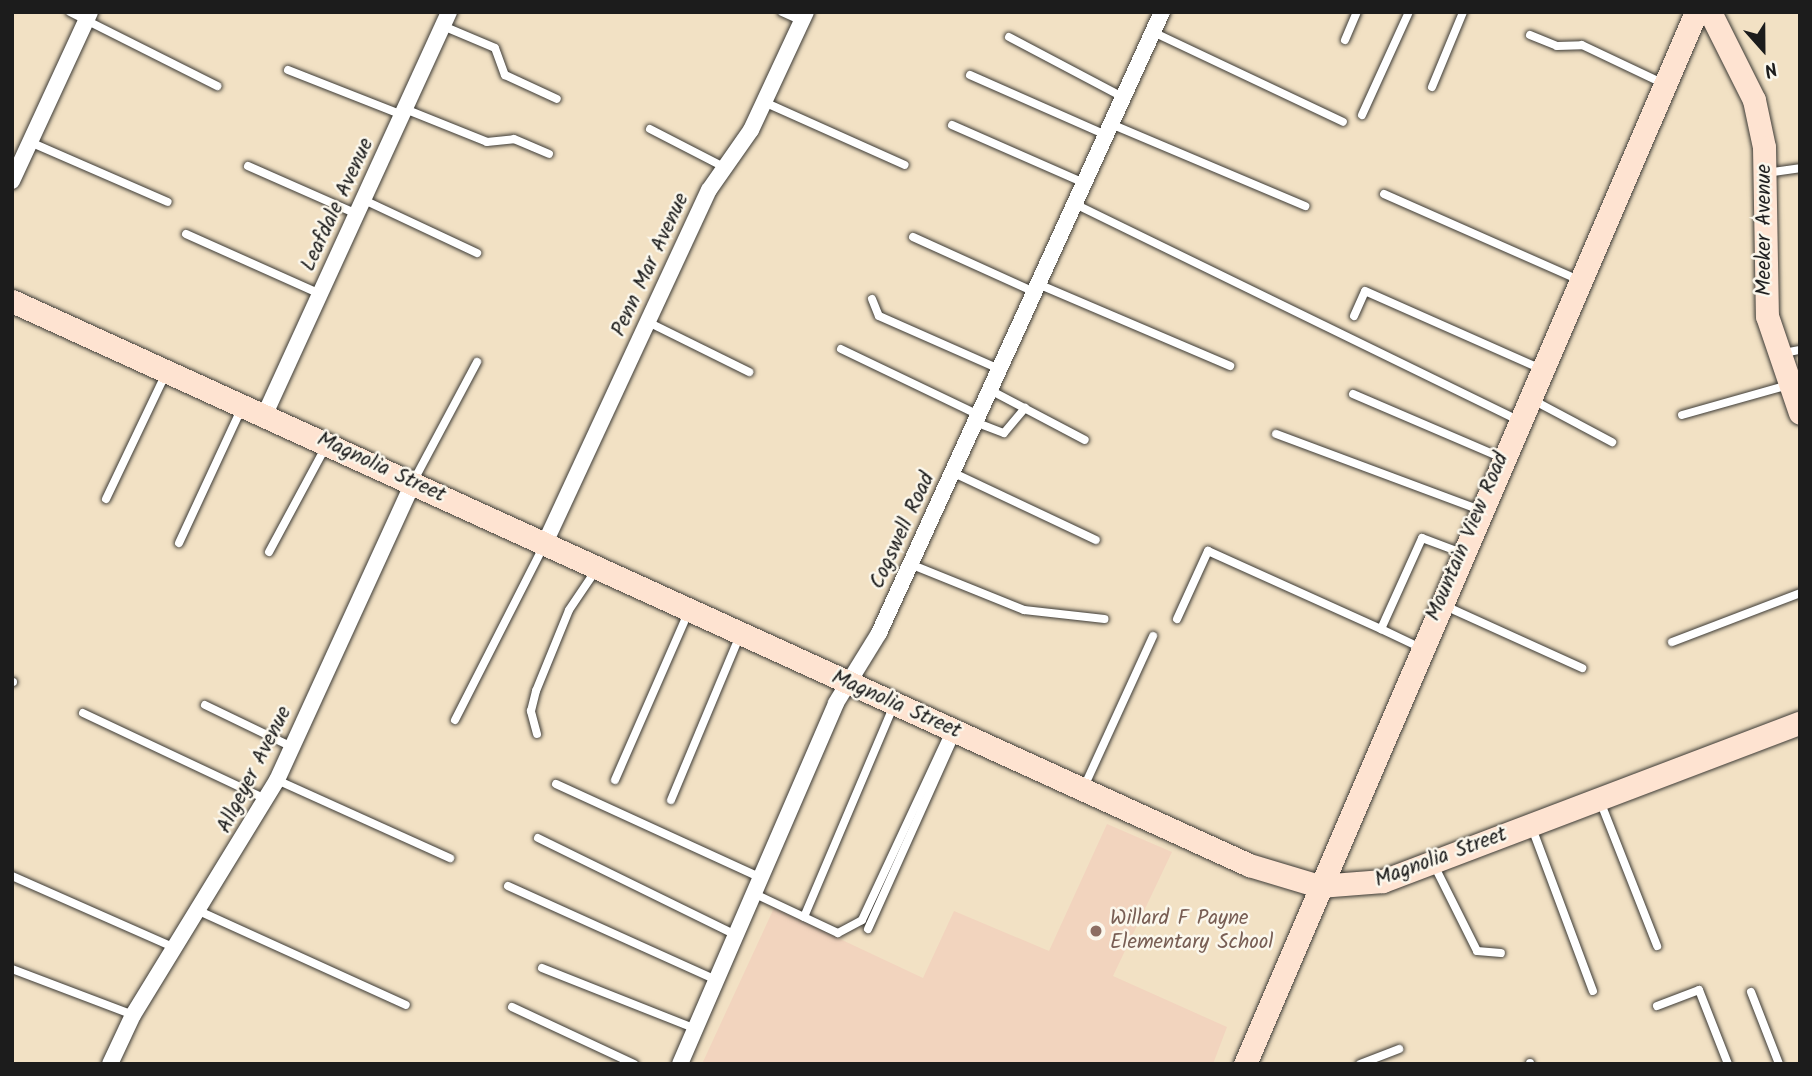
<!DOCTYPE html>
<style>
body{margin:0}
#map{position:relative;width:1812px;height:1076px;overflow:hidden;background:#f2e1c4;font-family:Kalam,sans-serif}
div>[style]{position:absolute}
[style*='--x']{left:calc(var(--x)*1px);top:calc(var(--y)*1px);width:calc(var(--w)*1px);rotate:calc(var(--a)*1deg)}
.built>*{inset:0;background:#f2d4be}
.roads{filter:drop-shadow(0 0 2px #3c3a35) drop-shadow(0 0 2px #3c3a35)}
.lane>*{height:8px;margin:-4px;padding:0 4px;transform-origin:4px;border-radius:4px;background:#fff}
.street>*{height:16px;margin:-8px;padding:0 8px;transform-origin:8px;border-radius:8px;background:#fff}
.secondary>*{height:23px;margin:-11.5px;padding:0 11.5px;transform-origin:11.5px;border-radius:11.5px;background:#fee3d1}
.dots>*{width:19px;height:19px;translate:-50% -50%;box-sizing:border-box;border:4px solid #fbf7ec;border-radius:50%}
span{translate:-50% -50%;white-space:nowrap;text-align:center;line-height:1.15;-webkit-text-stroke:5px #fbf7ec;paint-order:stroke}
.street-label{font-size:21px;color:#1c1c1c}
.education-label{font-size:21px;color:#785e54}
.left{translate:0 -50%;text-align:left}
.frame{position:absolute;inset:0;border:14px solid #1c1c1c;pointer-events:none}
.north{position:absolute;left:1728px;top:14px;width:70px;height:70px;-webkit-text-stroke:5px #fbf7ec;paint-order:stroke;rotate:159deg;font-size:19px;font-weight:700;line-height:28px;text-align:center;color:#1c1c1c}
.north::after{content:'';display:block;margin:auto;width:24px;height:32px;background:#1c1c1c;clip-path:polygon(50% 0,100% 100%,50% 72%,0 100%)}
</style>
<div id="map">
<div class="built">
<div style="clip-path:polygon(1107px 824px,1172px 852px,1113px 976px,1227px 1027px,1213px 1064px,702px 1064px,774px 908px,923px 978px,954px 911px,1049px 951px)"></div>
</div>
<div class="roads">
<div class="lane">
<div style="--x:70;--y:12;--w:165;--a:26.7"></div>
<div style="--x:782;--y:12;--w:22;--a:24"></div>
<div style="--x:443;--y:26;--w:56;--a:22.9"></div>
<div style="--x:495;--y:48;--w:29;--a:70"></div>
<div style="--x:505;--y:75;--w:57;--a:24.8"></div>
<div style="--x:1153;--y:32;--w:210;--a:25.3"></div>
<div style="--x:1530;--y:35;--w:29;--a:22"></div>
<div style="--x:1557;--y:46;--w:25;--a:-2"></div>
<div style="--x:1582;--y:45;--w:89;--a:25.4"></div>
<div style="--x:1009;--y:37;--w:129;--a:27.8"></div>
<div style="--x:1345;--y:40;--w:30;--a:-67"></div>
<div style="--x:288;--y:70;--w:123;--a:21.5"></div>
<div style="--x:970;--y:75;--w:149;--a:23.8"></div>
<div style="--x:1432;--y:87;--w:81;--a:-67.5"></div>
<div style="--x:764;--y:102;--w:154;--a:24.1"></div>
<div style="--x:405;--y:109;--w:88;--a:21.9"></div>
<div style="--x:487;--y:142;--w:27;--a:-6"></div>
<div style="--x:514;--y:139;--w:38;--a:23"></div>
<div style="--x:1362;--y:115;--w:113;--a:-65.5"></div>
<div style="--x:1111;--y:124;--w:211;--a:22.9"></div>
<div style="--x:952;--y:125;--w:144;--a:23.7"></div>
<div style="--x:650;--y:129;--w:83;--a:27.2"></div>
<div style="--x:30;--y:142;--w:150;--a:23.5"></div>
<div style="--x:248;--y:166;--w:119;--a:23.8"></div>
<div style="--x:1766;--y:173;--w:34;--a:-8"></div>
<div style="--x:1384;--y:194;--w:213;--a:23.8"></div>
<div style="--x:364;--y:200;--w:125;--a:25.1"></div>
<div style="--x:1075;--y:204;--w:493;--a:26"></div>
<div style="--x:186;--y:234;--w:147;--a:24.1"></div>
<div style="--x:913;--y:237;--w:133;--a:24.4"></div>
<div style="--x:1038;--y:284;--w:209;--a:23.1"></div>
<div style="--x:872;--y:299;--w:18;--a:68"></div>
<div style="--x:879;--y:316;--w:131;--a:23.8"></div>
<div style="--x:1354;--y:316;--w:27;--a:-66"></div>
<div style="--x:1365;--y:291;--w:193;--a:23.9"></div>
<div style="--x:648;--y:322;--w:113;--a:26.3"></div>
<div style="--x:841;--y:349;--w:153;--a:25.6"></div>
<div style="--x:1784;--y:353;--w:16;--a:-11"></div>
<div style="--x:990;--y:390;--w:107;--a:27.8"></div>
<div style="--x:1353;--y:394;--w:162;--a:23.2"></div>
<div style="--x:1531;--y:399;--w:92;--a:28"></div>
<div style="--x:1682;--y:415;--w:111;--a:-15.7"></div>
<div style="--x:975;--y:422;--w:31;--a:21"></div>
<div style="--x:1004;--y:433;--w:33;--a:-50"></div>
<div style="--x:1276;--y:434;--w:218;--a:20.4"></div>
<div style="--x:952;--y:472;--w:159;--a:25.3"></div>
<div style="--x:414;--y:480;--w:134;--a:-61.9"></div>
<div style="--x:106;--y:499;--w:140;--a:-64.5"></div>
<div style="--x:179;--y:543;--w:150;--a:-65.1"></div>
<div style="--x:269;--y:552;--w:120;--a:-61.7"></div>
<div style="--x:910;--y:564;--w:123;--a:22"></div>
<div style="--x:1024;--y:610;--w:81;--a:6.4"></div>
<div style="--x:1443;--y:605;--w:153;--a:24.4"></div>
<div style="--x:1177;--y:619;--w:75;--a:-65.5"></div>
<div style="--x:1208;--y:551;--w:190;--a:24.3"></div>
<div style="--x:1672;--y:642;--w:137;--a:-20.9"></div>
<div style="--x:1421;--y:648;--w:44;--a:-154.6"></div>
<div style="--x:1381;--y:629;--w:100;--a:-65.7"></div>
<div style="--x:1422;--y:538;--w:43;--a:20.6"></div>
<div style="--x:12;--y:682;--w:1;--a:0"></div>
<div style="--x:205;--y:705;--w:97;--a:25.8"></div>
<div style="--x:83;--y:713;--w:202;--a:25.2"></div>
<div style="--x:455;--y:720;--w:196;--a:-63"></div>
<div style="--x:537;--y:734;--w:24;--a:-105"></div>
<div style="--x:531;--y:711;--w:21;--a:-76"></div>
<div style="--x:536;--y:691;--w:87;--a:-67.8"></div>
<div style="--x:569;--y:610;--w:48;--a:-56"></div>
<div style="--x:277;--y:780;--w:190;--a:24.3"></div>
<div style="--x:615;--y:780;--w:182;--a:-66.4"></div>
<div style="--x:556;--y:784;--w:221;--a:24.6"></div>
<div style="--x:1084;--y:787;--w:166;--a:-65.4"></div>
<div style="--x:671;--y:800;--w:179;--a:-67.3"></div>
<div style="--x:1600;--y:801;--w:156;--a:68.5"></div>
<div style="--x:1532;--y:828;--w:174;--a:69.5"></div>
<div style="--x:538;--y:838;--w:220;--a:26.1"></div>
<div style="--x:1433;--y:863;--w:98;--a:63.4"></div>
<div style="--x:1477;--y:951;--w:24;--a:5"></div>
<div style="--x:12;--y:876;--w:178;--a:23.8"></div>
<div style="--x:508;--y:886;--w:230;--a:24.3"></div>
<div style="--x:753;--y:893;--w:94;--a:25.2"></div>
<div style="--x:838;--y:933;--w:27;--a:-28"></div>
<div style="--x:862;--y:920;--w:208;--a:-65"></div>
<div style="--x:199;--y:911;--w:227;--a:24.4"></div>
<div style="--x:804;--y:917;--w:230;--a:-67"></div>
<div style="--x:868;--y:929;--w:213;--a:-65.8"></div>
<div style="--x:542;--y:968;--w:166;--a:21.6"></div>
<div style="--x:12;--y:969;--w:129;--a:20.8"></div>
<div style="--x:1751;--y:992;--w:77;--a:68.7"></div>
<div style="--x:1657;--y:1006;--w:45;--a:-20.9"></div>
<div style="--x:1699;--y:990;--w:79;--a:68.6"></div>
<div style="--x:512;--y:1007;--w:135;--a:25"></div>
<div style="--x:1530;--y:1063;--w:1;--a:90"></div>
<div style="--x:1360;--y:1064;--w:42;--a:-21"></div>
</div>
<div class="street">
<div style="--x:12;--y:181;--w:186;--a:-65.2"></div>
<div style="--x:265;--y:414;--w:442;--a:-65.4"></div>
<div style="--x:545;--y:543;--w:389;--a:-65.1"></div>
<div style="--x:709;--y:190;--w:73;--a:-55"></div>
<div style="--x:751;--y:130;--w:130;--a:-65"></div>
<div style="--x:110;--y:1064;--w:54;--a:-64.9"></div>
<div style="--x:133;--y:1015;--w:276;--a:-58.5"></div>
<div style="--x:277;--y:780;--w:327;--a:-65.4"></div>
<div style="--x:680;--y:1064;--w:393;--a:-66.6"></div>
<div style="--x:836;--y:703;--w:82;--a:-58.4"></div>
<div style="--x:879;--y:633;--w:682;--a:-65.5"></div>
</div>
<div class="secondary">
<div style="--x:1710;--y:12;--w:98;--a:63.4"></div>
<div style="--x:1754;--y:100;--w:48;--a:78"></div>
<div style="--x:1764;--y:147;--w:169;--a:89"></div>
<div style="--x:1767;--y:316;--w:102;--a:71.2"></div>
<div style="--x:12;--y:301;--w:1360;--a:24.51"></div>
<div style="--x:1249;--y:865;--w:73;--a:16.7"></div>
<div style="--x:1319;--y:886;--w:64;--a:-4.5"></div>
<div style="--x:1383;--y:881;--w:446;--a:-20.8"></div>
<div style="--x:1245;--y:1064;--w:1145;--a:-66.79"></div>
</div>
</div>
<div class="dots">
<div style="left:1096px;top:931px;background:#8d6e63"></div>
</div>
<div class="street-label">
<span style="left:338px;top:205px;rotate:-65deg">Leafdale Avenue</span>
<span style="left:1765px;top:230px;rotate:-90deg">Meeker Avenue</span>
<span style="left:651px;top:265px;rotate:-65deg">Penn Mar Avenue</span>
<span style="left:381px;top:468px;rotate:25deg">Magnolia Street</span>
<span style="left:903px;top:531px;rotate:-65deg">Cogswell Road</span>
<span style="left:1468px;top:537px;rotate:-67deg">Mountain View Road</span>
<span style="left:896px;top:705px;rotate:24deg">Magnolia Street</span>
<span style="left:255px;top:770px;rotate:-63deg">Allgeyer Avenue</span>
<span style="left:1441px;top:858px;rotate:-20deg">Magnolia Street</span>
</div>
<div class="education-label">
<span class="left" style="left:1110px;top:931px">Willard F Payne<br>Elementary School</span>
</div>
<div class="frame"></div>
<div class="north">N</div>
</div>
